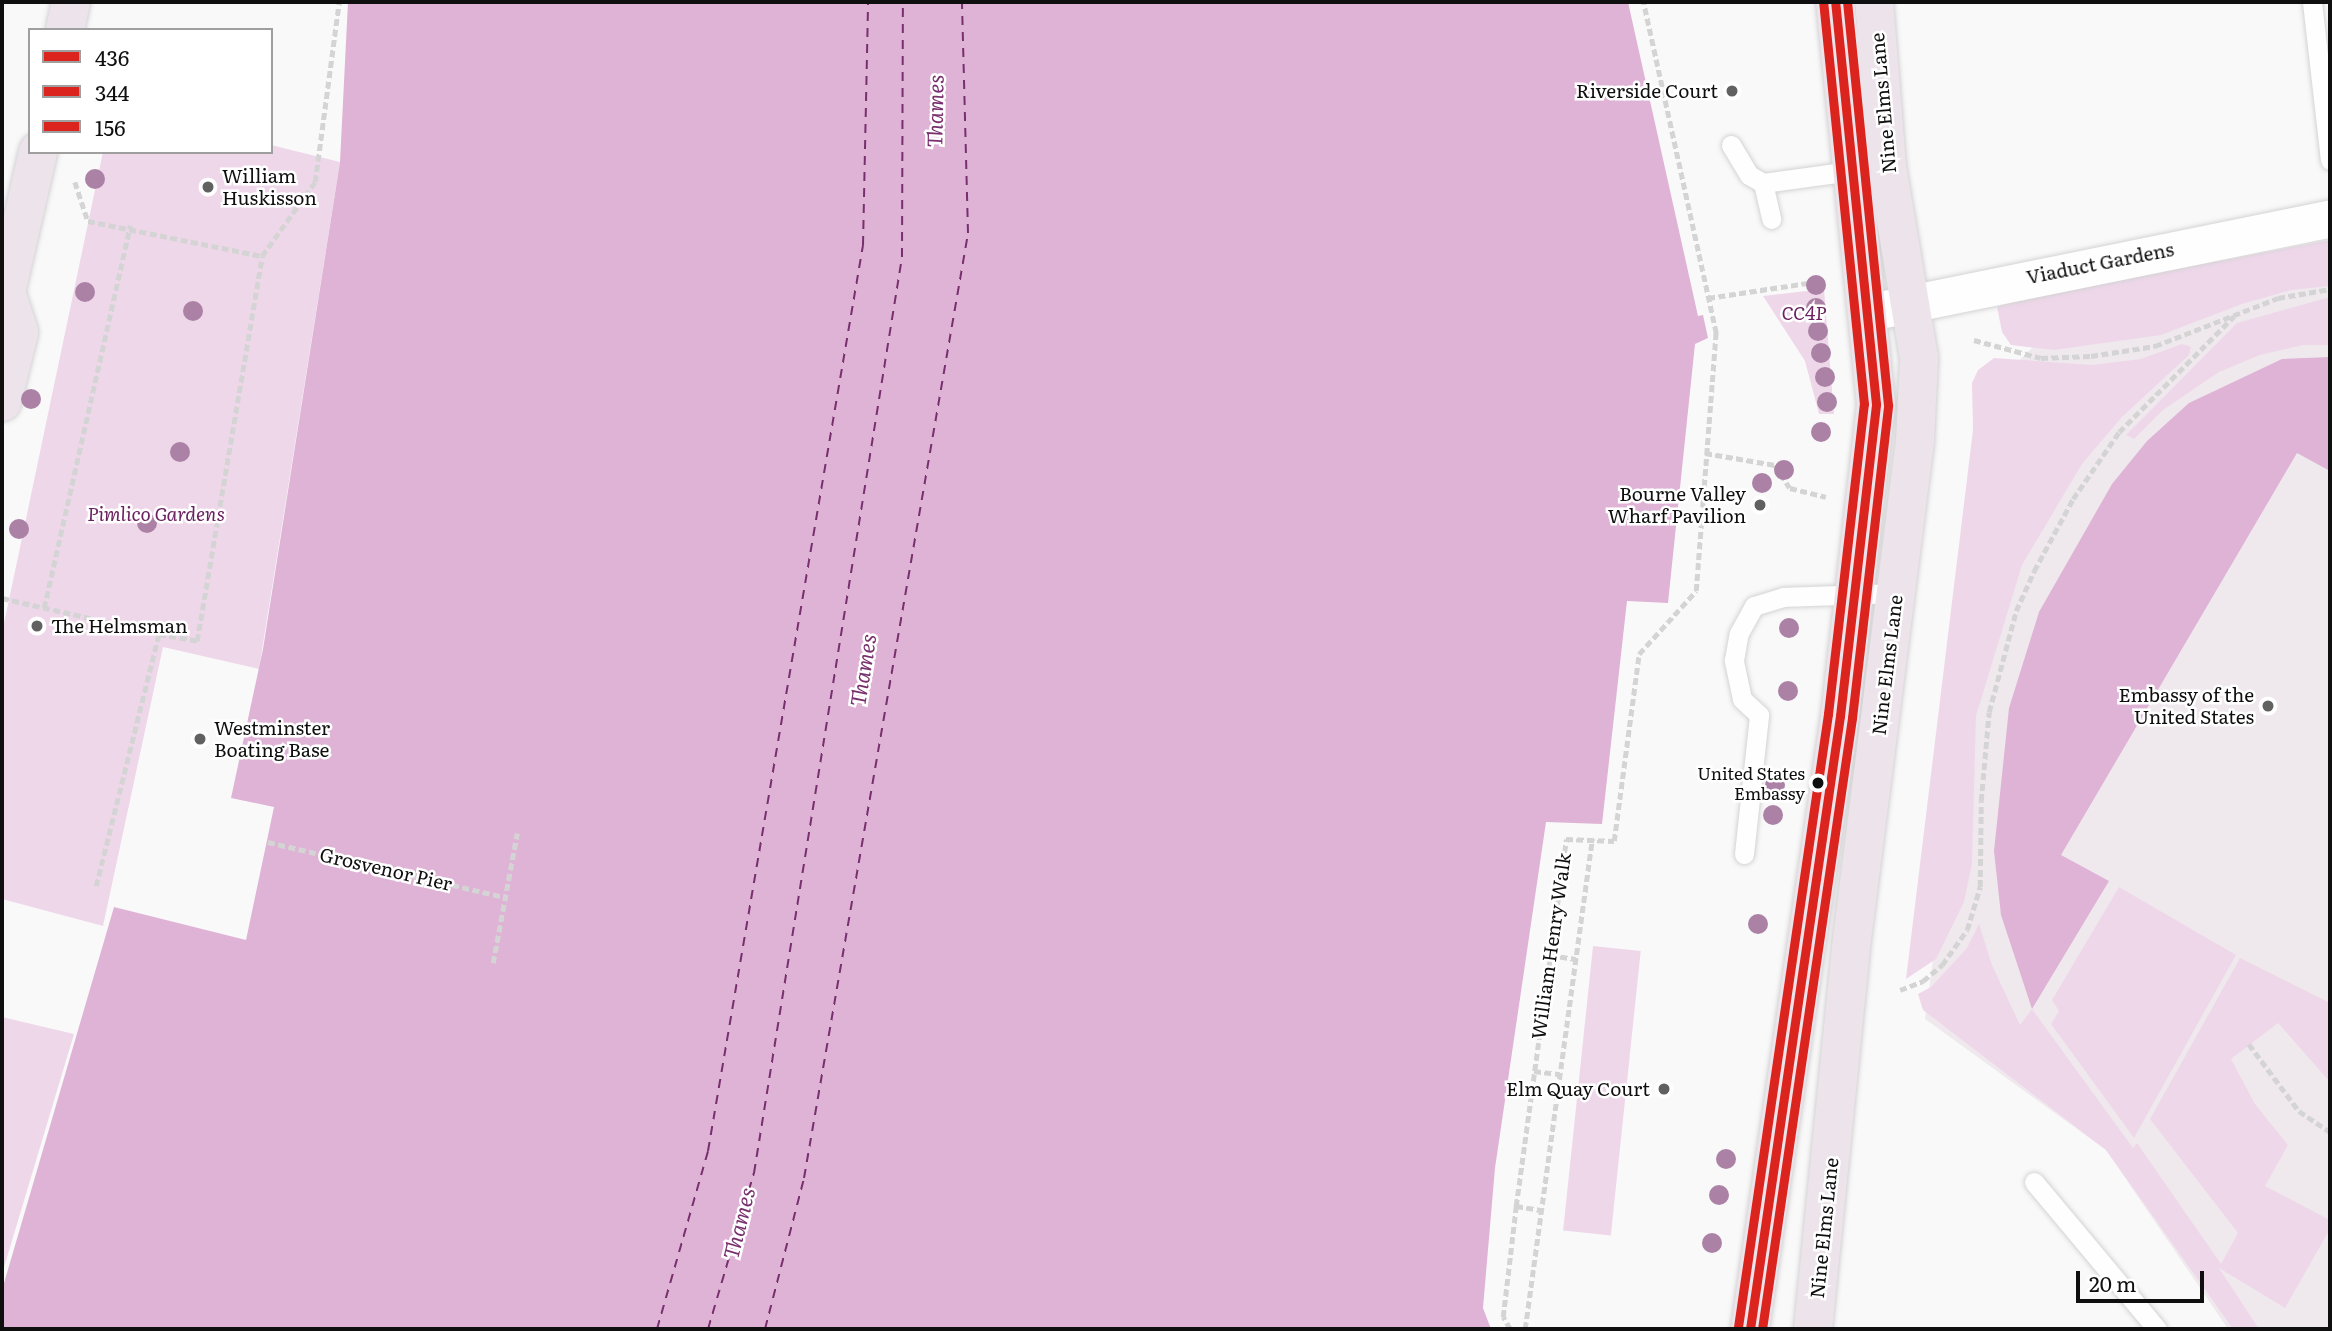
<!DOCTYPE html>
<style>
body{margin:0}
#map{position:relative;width:2332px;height:1331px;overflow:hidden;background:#faf9fa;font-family:Literata,serif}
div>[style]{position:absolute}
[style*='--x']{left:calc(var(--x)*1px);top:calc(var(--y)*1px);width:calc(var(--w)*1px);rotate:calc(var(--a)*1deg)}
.built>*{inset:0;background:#efe9ee}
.green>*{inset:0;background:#efd7ea;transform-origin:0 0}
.water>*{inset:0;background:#dfb3d6}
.ferry>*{height:2px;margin-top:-1px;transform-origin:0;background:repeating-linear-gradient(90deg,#782f6d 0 9px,transparent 0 16px)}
.path>*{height:4.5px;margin-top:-2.25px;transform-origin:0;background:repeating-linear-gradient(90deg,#d5d4d5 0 7px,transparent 0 10.5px)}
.roads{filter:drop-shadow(0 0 2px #d4d3d4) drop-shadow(0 0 2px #d4d3d4)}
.service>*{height:19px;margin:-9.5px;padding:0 9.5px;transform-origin:9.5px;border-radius:9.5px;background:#fefefe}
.minor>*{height:37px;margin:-18.5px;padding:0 18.5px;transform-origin:18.5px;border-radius:18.5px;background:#fefefe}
.trunk>*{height:38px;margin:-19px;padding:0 19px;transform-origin:19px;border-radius:19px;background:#ede4eb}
.bus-1>*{height:9px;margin:-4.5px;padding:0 4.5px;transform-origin:4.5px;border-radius:4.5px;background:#dc241f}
.bus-2>*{height:9px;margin:-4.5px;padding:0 4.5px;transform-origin:4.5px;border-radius:4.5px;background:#dc241f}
.bus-3>*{height:9px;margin:-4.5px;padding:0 4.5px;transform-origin:4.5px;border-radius:4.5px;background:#dc241f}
.trees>*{width:20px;height:20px;margin:-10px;border-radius:50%;background:#ab82a5}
.dots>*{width:19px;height:19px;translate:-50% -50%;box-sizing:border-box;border:4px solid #fff;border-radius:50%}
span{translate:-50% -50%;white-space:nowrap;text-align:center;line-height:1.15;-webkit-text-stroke:5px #fff;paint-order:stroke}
.bus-label{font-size:17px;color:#100f10}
.right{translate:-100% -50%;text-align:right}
.poi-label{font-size:19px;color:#100f10}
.left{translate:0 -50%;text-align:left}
.street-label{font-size:19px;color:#100f10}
.park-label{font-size:19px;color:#6a2160;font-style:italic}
.water-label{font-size:21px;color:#782f6d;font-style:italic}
.frame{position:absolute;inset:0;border:4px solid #100f10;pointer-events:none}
.legend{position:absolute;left:28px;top:28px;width:245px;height:126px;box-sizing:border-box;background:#fff;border:2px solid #9f9f9f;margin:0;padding:9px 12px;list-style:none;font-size:21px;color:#100f10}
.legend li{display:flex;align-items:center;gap:14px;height:35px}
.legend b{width:35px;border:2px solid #9f9f9f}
.scale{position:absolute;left:2076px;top:1271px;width:128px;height:32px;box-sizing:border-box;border:4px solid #100f10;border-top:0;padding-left:9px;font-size:21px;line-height:24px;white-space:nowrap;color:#100f10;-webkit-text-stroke:5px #fff;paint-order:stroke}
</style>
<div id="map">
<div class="built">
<div style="clip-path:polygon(2330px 252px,2330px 1329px,2228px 1329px,2106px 1150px,1925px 1019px,2013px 366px,2082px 301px)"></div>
</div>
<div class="green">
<div style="clip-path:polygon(271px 145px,340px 162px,259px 669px,163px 647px,103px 926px,2px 899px,2px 633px,103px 152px,271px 152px)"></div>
<div style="clip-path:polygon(2330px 240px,2330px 286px,2291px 290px,2242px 304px,2161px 335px,2054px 350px,2011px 345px,2002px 332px,1997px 307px,2025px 298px)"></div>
<div style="clip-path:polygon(1824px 289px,1834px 414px,1819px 414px,1805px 361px,1763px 296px)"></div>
<div style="clip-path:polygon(2330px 297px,2330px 345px,2303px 345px,2260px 355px,2219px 372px,2163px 410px,2134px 439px,2126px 435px,2237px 323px)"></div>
<div style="clip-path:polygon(2182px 344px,2191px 347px,2189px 355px,2122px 417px,2082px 464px,2022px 565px,1976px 716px,1972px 864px,1964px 902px,1936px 959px,1906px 979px,1973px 430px,1972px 383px,1978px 370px,1994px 358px,2092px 365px,2141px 359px)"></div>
<div style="clip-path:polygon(2119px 887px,2236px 955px,2134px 1138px,2051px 1024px,2059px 1011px,2052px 1000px)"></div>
<div style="clip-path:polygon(1979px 924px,1992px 965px,2020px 1025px,2032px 1009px,2133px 1148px,2137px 1143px,2221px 1264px,2238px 1233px,2150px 1119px,2240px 958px,2330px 1003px,2330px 1082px,2278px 1023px,2231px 1059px,2255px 1104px,2288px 1145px,2265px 1186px,2330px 1220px,2330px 1229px,2285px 1308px,2219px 1268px,2259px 1329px,2233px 1329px,2106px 1150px,1923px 1010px,1918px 994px,1931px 987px,1967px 948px)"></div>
<div style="left:1593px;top:946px;width:48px;height:286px;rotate:6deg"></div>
<div style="clip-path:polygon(2px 1017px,74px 1034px,2px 1274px)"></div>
</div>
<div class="water">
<div style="clip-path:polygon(348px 2px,1628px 2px,1698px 316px,1703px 315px,1708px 338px,1695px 344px,1668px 603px,1627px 601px,1602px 824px,1546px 822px,1495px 1168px,1483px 1308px,1491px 1329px,2px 1329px,2px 1290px,114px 907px,246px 940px,274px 807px,231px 798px,263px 649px,340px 162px)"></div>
<div style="clip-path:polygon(2330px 357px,2330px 471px,2297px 453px,2061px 855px,2109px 881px,2032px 1009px,2001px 915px,1994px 851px,2009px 708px,2039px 612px,2112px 484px,2147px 441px,2189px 403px,2282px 359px)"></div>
</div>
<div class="ferry">
<div style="--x:657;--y:1329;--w:185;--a:-74"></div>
<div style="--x:708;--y:1151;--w:919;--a:-80.29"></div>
<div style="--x:863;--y:245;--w:243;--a:-88.8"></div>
<div style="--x:708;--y:1329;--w:163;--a:-73.6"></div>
<div style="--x:754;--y:1173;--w:928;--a:-80.82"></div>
<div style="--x:902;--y:257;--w:255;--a:-89.8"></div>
<div style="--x:765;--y:1329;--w:156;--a:-75.5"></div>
<div style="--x:804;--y:1178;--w:959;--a:-80.15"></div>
<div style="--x:968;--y:233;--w:231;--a:-91.5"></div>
</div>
<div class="path">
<div style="--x:75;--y:182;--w:41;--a:71.6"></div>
<div style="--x:88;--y:221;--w:177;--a:11.4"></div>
<div style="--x:1708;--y:298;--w:114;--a:-8.6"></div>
<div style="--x:1974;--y:340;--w:69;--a:15"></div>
<div style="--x:2041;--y:358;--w:50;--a:-2.3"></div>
<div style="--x:2091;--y:356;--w:65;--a:-8.9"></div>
<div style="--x:2155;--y:346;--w:132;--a:-21.3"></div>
<div style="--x:2278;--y:298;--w:53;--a:-9.8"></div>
<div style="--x:1705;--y:453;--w:71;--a:9.7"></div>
<div style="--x:1775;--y:465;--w:27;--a:57"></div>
<div style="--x:1790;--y:488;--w:37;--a:14"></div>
<div style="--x:2;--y:598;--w:161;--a:12.9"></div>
<div style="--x:44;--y:608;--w:392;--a:-77.3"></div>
<div style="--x:268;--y:842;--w:243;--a:13.1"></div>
<div style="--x:96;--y:886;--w:260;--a:-76"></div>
<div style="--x:159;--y:634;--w:39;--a:10"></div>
<div style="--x:197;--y:641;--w:390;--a:-80.4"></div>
<div style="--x:262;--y:256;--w:91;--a:-54.4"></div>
<div style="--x:315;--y:182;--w:182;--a:-82.4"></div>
<div style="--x:1550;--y:955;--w:26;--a:9"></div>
<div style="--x:493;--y:963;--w:132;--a:-79.5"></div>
<div style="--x:1900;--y:990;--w:25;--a:-21"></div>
<div style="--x:1923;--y:981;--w:25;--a:-40"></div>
<div style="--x:1942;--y:965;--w:43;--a:-54.5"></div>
<div style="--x:1967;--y:930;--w:45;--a:-73.2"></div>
<div style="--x:1980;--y:887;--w:86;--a:-89.3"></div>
<div style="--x:1981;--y:801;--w:89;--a:-84.9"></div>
<div style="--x:1989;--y:712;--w:105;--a:-75"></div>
<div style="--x:2016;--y:611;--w:44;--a:-65.8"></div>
<div style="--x:2034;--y:571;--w:82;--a:-61.6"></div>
<div style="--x:2073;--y:499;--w:81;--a:-55.5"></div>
<div style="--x:2119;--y:432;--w:163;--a:-45.2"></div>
<div style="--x:2249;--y:1044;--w:84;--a:53.3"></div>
<div style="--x:2299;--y:1111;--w:37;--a:34"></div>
<div style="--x:1534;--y:1071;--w:26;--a:7"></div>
<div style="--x:1516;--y:1206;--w:25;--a:9"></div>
<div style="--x:1510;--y:1329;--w:14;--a:-120"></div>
<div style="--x:1503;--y:1317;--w:112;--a:-83.3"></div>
<div style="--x:1516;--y:1206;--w:370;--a:-82.2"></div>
<div style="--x:1566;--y:839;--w:48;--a:2.4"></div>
<div style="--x:1614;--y:841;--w:189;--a:-82.4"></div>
<div style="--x:1639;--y:654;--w:85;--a:-47.9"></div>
<div style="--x:1696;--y:591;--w:259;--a:-85.6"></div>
<div style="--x:1716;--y:333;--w:339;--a:-102.4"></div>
<div style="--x:1525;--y:1329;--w:495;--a:-82.2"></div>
</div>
<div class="roads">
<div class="service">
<div style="--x:2312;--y:2;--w:159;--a:83.5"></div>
<div style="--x:1731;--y:145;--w:35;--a:59"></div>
<div style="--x:1749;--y:175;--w:16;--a:30"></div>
<div style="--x:1763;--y:183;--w:96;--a:-7.8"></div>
<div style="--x:1763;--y:183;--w:37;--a:77"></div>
<div style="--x:1744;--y:854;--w:140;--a:-83.8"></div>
<div style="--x:1759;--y:715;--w:23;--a:-137"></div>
<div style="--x:1742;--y:699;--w:40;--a:-102"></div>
<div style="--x:1734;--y:660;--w:27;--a:-80"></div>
<div style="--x:1739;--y:633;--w:31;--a:-61"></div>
<div style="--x:1754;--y:606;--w:30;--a:-17"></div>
<div style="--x:1783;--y:597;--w:113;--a:-2"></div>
<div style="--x:2034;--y:1182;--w:192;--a:50.1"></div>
</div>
<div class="minor">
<div style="--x:1870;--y:312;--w:470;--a:-11.5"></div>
</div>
<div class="trunk">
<div style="--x:65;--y:30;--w:29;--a:-78"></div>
<div style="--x:2;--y:402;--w:72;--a:-76.3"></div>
<div style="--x:19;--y:332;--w:42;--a:-108"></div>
<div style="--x:6;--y:292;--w:144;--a:-77.1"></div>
<div style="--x:1750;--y:1329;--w:620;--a:-81.65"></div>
<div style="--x:1840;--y:716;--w:314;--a:-83.4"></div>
<div style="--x:1876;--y:404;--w:404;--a:-95.8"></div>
<div style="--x:1813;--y:1329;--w:392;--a:-84.3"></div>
<div style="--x:1852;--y:939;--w:502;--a:-82.79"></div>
<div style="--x:1915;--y:441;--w:83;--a:-87.2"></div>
<div style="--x:1919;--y:358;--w:195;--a:-99.5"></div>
<div style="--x:1887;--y:166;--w:165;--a:-94.5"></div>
</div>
</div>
<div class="bus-1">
<div style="--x:1750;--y:1329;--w:620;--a:-81.65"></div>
<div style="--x:1840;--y:716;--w:314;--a:-83.4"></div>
<div style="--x:1876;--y:404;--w:404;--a:-95.8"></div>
</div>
<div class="bus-2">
<div style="--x:1762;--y:1329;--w:618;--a:-81.62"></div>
<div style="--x:1852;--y:718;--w:315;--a:-83.4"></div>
<div style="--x:1888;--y:405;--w:405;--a:-95.8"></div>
</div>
<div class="bus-3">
<div style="--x:1738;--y:1327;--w:620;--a:-81.65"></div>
<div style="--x:1828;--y:714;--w:312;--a:-83.4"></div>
<div style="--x:1864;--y:404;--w:403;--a:-95.8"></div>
</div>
<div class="trees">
<div style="left:95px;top:179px"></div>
<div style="left:1816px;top:285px"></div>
<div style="left:85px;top:292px"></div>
<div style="left:1816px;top:308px"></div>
<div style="left:193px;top:311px"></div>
<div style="left:1818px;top:331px"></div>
<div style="left:1821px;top:353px"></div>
<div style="left:1825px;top:377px"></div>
<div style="left:31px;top:399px"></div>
<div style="left:1827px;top:402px"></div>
<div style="left:1821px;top:432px"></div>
<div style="left:180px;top:452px"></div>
<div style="left:1784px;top:470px"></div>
<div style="left:1762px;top:483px"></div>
<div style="left:147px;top:523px"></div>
<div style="left:19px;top:529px"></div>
<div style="left:1789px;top:628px"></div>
<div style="left:1788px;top:691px"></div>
<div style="left:1775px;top:785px"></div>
<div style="left:1773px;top:815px"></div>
<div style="left:1758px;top:924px"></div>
<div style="left:1726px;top:1159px"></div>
<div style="left:1719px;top:1195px"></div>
<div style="left:1712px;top:1243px"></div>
</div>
<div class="dots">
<div style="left:1732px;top:91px;background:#626162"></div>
<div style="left:208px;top:187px;background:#626162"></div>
<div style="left:1760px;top:505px;background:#626162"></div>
<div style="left:37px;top:626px;background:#626162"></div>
<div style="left:2268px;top:706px;background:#626162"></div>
<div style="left:200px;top:739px;background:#626162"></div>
<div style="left:1818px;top:783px;background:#100f10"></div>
<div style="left:1664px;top:1089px;background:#626162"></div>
</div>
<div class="bus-label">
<span class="right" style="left:1805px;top:783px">United States<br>Embassy</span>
</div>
<div class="poi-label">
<span class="right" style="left:1718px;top:91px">Riverside Court</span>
<span class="left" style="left:222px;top:187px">William<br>Huskisson</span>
<span class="right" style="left:1746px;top:505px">Bourne Valley<br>Wharf Pavilion</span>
<span class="left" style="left:51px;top:626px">The Helmsman</span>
<span class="right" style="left:2254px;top:706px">Embassy of the<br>United States</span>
<span class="left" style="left:214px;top:739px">Westminster<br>Boating Base</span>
<span class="right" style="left:1650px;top:1089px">Elm Quay Court</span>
</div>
<div class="street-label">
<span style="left:1883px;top:103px;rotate:-95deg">Nine Elms Lane</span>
<span style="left:2100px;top:263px;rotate:-11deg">Viaduct Gardens</span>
<span style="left:1887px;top:665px;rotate:-83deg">Nine Elms Lane</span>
<span style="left:386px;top:869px;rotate:13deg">Grosvenor Pier</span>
<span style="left:1551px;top:946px;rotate:-82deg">William Henry Walk</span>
<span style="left:1824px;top:1228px;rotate:-84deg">Nine Elms Lane</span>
</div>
<div class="park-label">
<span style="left:1804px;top:313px">CC4P</span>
<span style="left:156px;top:514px">Pimlico Gardens</span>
</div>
<div class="water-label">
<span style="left:934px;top:111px;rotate:-89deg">Thames</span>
<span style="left:862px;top:670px;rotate:-81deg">Thames</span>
<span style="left:738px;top:1223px;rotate:-76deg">Thames</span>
</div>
<div class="frame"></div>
<ul class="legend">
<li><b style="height:9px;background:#dc241f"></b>436</li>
<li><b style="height:9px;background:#dc241f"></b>344</li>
<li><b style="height:9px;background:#dc241f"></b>156</li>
</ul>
<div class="scale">20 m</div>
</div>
